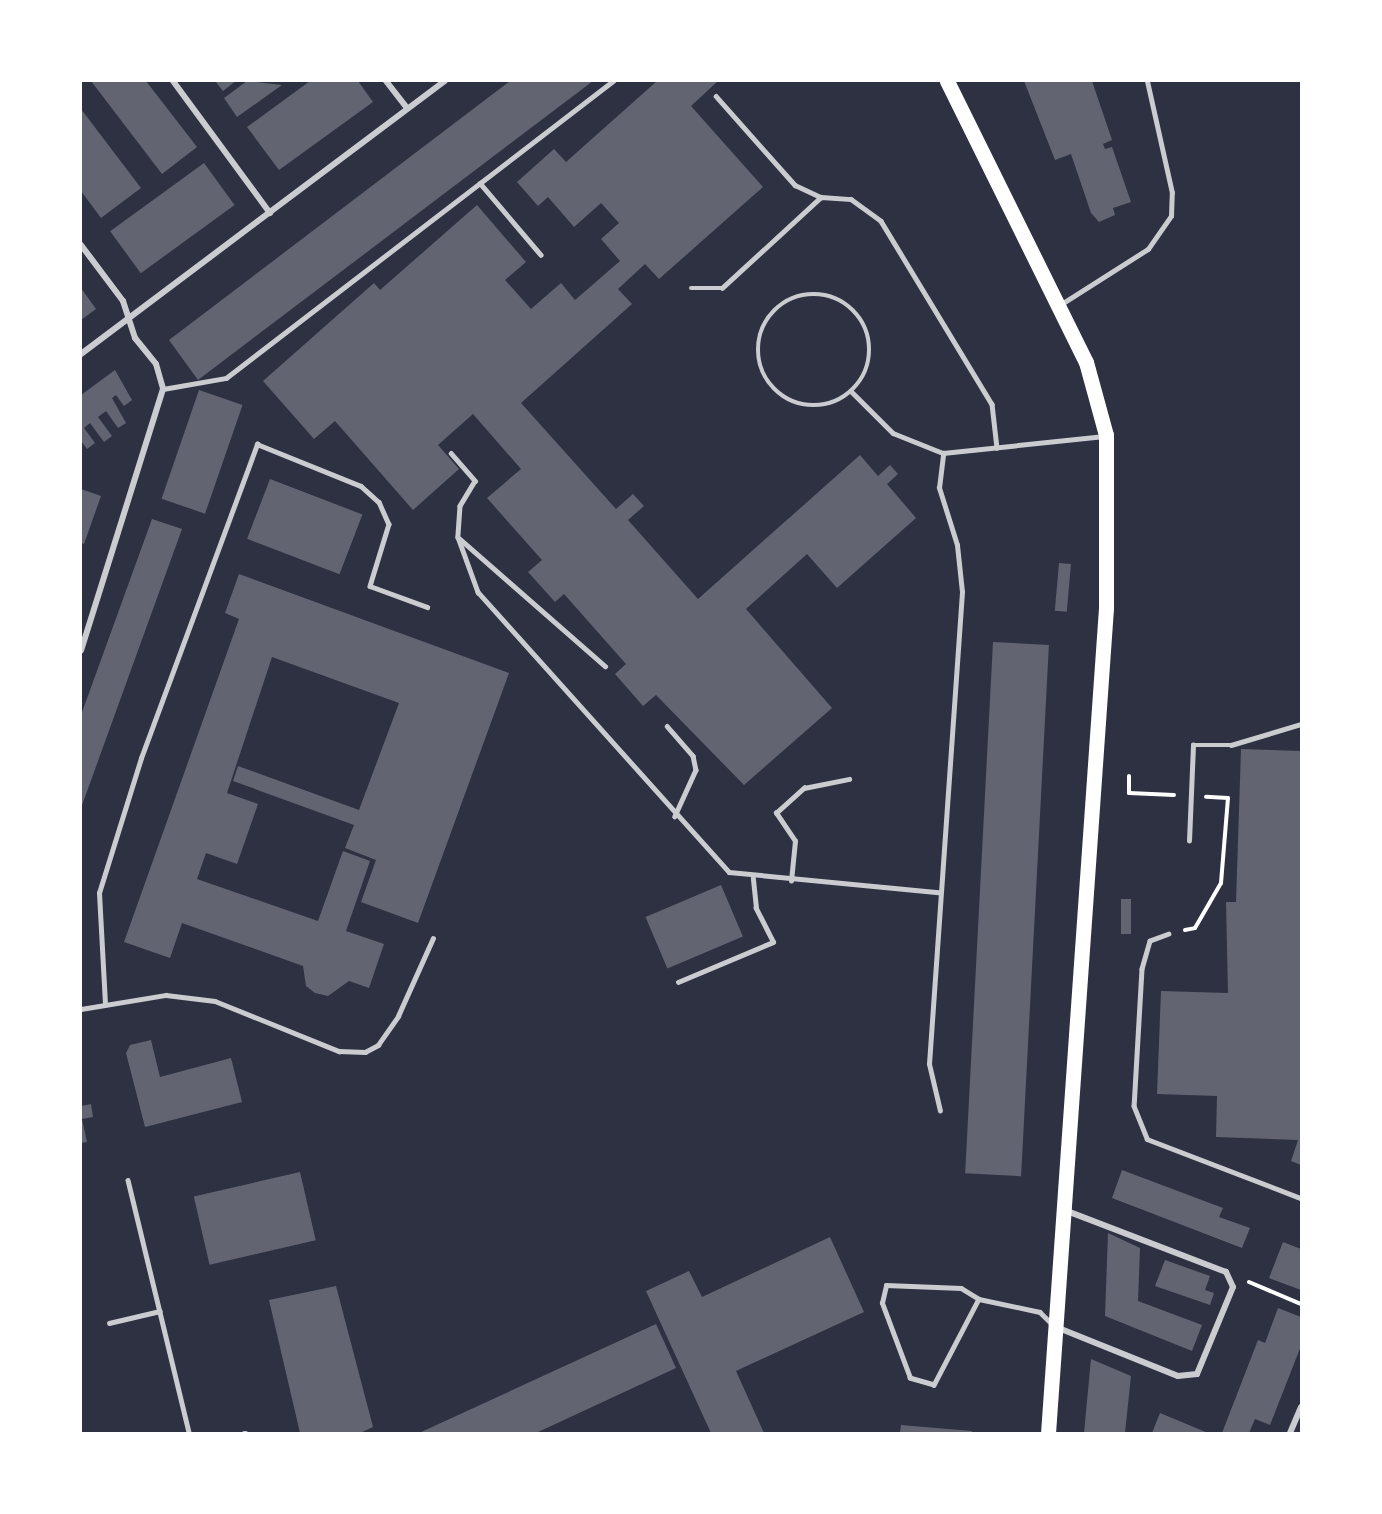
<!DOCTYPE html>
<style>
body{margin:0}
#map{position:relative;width:1382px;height:1514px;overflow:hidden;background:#2d3142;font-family:Lora,serif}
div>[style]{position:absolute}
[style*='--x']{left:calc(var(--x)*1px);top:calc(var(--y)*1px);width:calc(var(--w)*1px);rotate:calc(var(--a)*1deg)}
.building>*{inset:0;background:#626471;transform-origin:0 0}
.path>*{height:4px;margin:-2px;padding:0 2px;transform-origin:2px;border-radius:2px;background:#fff}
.service>*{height:4.5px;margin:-2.25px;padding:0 2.25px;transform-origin:2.25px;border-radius:2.25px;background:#caccd0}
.service>.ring{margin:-2.25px;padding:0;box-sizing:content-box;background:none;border:4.5px solid #caccd0;border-radius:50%}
.minor>*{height:6px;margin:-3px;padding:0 3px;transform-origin:3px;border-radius:3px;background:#caccd0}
.primary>*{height:15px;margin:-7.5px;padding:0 7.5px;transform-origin:7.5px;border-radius:7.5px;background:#fff}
span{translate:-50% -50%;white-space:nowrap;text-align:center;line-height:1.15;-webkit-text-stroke:6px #fff;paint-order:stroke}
.frame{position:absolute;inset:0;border:82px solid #fff;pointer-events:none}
</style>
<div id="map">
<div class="building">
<div style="clip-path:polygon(91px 81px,146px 81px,197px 147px,162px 174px)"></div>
<div style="clip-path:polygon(215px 81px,236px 81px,223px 91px)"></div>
<div style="clip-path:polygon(247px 81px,282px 85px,237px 117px,224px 98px)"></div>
<div style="clip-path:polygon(310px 81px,358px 81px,373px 102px,279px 170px,247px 127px)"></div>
<div style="clip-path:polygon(510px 81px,593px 81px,198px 380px,169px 340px)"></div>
<div style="clip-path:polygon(657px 81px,718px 81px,691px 106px,763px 187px,659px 279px,645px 264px,618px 289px,632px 304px,521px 403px,616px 509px,633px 494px,644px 506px,628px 520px,698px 599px,860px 455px,878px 476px,890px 465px,898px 474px,887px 484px,916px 518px,837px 588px,807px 554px,746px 609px,832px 708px,744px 785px,656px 695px,643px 706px,615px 674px,626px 664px,564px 594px,555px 602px,528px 572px,542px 560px,487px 498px,521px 469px,473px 414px,438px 445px,459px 469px,413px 510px,335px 421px,314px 439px,263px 381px,374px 283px,380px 290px,477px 205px,526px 262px,505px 280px,531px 309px,561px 283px,575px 300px,620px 261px,601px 239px,619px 223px,601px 203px,574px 227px,548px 197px,538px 206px,517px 182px,554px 149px,566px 162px)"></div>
<div style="clip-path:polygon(1024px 81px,1092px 81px,1112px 140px,1103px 144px,1105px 149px,1112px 147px,1131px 202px,1113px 208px,1115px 215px,1099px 222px,1091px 213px,1071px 154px,1055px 160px)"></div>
<div style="clip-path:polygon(81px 109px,141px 188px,101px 218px,81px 191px)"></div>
<div style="left:204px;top:163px;width:52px;height:116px;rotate:54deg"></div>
<div style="clip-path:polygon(81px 288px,96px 309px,81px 320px)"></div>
<div style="clip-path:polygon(115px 370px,132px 400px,124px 406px,116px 395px,112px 398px,126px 423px,118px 428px,106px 411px,98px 417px,112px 436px,104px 442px,90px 423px,84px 428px,95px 443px,87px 449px,81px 441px,81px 395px)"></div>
<div style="left:199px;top:390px;width:46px;height:115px;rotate:19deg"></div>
<div style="left:270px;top:479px;width:99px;height:64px;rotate:21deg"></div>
<div style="clip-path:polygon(81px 489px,101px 496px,84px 544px,81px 543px)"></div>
<div style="clip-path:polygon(152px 519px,182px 529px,81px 808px,81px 715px)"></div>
<div style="left:1059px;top:563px;width:12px;height:48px;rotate:5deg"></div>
<div style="clip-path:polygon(239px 574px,509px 673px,418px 923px,361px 902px,376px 860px,345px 848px,354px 825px,233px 781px,238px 766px,359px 810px,399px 703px,272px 657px,227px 793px,258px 804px,237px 864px,206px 853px,197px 879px,318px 921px,343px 851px,370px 861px,346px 931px,384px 944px,369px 988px,349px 981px,328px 996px,315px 993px,306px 986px,303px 966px,182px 923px,170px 958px,124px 942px,239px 619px,225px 613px)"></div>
<div style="left:993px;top:642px;width:56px;height:532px;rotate:3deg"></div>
<div style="clip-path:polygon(1241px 749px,1301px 751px,1301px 1165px,1291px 1161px,1298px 1140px,1216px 1137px,1217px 1096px,1157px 1094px,1161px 991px,1228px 993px,1226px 902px,1236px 902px)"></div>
<div style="left:721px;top:885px;width:56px;height:82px;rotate:67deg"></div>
<div style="left:1121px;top:899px;width:10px;height:35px"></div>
<div style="clip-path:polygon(151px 1040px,160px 1077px,231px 1058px,242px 1102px,145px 1127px,126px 1053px,130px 1045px)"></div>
<div style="clip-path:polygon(91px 1104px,93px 1117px,82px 1119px,87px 1142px,81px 1143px,81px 1106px)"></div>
<div style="clip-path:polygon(1122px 1170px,1223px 1208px,1219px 1217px,1250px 1228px,1242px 1248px,1112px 1198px)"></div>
<div style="left:300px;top:1172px;width:70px;height:109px;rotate:77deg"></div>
<div style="clip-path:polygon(1108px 1233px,1140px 1248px,1138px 1301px,1202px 1325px,1192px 1351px,1105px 1316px)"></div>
<div style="clip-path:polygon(830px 1237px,864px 1312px,736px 1371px,764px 1433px,711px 1433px,646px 1291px,689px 1271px,702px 1297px)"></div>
<div style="clip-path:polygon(1283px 1242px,1301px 1249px,1301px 1290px,1269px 1278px)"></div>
<div style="clip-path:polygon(1165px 1260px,1210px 1276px,1205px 1290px,1214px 1293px,1210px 1305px,1155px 1286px)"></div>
<div style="clip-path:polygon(336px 1286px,373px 1427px,360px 1433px,300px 1433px,269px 1300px)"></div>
<div style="clip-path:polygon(1278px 1308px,1301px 1317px,1301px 1346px,1270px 1425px,1255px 1419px,1249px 1433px,1222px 1433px,1258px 1340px,1265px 1343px)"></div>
<div style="clip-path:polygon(656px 1324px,676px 1368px,536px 1433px,419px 1433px)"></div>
<div style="clip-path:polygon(1091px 1359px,1131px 1376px,1125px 1433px,1084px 1433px)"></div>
<div style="clip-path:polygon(1160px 1413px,1208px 1433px,1152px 1433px)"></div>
<div style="clip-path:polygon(901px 1425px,972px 1431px,972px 1433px,900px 1433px)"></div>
</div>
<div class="path">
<div style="--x:1129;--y:776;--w:17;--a:90"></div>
<div style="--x:1129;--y:793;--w:45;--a:2.5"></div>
<div style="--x:1185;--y:930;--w:10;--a:-11"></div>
<div style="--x:1195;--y:928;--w:52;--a:-60"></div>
<div style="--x:1221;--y:883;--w:85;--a:-85.3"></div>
<div style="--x:1228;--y:798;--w:22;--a:-177"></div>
<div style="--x:1249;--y:1282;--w:56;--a:22.9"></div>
</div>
<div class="service">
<div style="--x:716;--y:96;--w:119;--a:48.4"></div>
<div style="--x:795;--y:185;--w:29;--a:25"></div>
<div style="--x:821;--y:197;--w:30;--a:4"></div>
<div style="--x:851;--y:199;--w:37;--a:36"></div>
<div style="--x:881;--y:221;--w:214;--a:58.8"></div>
<div style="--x:992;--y:404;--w:44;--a:83.5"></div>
<div style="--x:480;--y:183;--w:94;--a:49.7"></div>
<div style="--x:691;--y:288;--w:31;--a:0"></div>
<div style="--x:722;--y:288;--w:134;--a:-42.6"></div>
<div class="ring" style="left:758px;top:294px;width:107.5px;height:107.5px"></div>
<div style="--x:1060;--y:305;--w:104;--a:-32.5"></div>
<div style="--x:1148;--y:249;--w:40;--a:-55.1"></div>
<div style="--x:1171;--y:216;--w:23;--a:-88"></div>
<div style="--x:1172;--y:193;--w:115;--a:-102.6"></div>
<div style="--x:163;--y:389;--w:64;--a:-9.9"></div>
<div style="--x:226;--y:378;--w:488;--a:-37.5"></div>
<div style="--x:852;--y:392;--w:58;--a:45"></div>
<div style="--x:893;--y:433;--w:54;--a:21.8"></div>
<div style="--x:943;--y:453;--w:162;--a:-6"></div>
<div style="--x:451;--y:453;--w:37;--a:49"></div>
<div style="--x:475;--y:481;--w:29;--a:121"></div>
<div style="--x:460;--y:506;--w:31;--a:94"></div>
<div style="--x:458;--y:537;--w:59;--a:70"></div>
<div style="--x:478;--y:592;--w:376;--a:48.1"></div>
<div style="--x:729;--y:872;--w:210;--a:5.5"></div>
<div style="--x:460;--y:539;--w:193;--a:41.2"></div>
<div style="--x:667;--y:726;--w:40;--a:49"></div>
<div style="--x:693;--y:756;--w:14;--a:78"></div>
<div style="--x:696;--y:770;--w:51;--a:114.5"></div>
<div style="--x:1189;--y:841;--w:96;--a:-87.6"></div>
<div style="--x:1193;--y:745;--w:38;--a:0"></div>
<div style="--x:1231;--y:745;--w:73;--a:-16.7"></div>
<div style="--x:791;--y:881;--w:40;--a:-84.3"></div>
<div style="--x:795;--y:841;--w:34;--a:-124"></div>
<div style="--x:776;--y:813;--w:38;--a:-42"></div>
<div style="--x:804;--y:788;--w:46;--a:-11.3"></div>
<div style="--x:1169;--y:934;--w:20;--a:160"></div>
<div style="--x:1150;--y:941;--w:29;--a:106"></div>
<div style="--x:1142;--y:969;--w:137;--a:93.3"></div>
<div style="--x:1134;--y:1106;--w:35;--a:68"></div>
<div style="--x:1147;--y:1139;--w:165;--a:21"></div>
<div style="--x:678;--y:982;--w:103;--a:-22.8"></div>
<div style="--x:773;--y:942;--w:38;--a:-117"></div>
<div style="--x:756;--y:908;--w:30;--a:-96"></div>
<div style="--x:105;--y:1004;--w:111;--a:-93.1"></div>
<div style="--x:99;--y:893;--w:141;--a:-72.7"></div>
<div style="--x:141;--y:758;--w:335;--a:-69.7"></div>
<div style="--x:257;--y:444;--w:112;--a:22"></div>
<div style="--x:361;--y:486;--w:24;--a:42"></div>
<div style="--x:379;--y:502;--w:24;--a:66"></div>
<div style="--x:389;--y:524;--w:65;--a:107"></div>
<div style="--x:370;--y:586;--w:61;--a:20.2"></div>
<div style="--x:81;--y:1009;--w:86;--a:-9.4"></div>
<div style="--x:166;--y:995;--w:49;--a:7"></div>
<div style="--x:215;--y:1001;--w:134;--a:22"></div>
<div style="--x:339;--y:1051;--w:26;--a:2"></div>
<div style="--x:365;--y:1052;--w:15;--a:-28"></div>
<div style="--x:378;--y:1045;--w:35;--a:-55"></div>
<div style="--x:398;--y:1016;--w:85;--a:-65.8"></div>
<div style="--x:940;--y:1111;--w:48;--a:-103.2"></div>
<div style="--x:929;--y:1064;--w:473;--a:-86"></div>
<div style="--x:962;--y:592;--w:47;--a:-96.1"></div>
<div style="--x:957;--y:545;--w:60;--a:-107.5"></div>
<div style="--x:939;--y:488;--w:35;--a:-83"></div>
<div style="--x:128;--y:1180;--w:260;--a:76.4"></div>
<div style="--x:979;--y:1299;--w:97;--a:117.6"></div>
<div style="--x:934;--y:1385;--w:25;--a:-164"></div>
<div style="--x:910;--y:1378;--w:80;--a:-110.5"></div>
<div style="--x:882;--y:1303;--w:18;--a:-77"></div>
<div style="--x:886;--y:1285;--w:75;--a:2.3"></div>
<div style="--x:961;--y:1288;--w:21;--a:31"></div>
<div style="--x:979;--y:1299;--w:62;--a:12"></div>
<div style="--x:1040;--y:1312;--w:16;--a:45"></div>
<div style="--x:109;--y:1323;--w:52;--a:-13.2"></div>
<div style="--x:244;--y:1433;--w:2;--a:0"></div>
</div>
<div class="minor">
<div style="--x:173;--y:81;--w:164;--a:53.7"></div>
<div style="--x:386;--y:81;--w:34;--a:52"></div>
<div style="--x:81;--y:245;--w:70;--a:53.1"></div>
<div style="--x:123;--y:301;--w:39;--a:72"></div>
<div style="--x:135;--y:338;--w:33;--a:51"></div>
<div style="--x:156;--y:364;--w:26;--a:74"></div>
<div style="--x:163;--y:389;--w:274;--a:107.4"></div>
<div style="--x:81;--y:354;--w:455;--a:-36.9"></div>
<div style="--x:1056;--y:1327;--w:131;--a:21.9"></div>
<div style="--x:1178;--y:1376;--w:19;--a:-6"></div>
<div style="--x:1197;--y:1374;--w:94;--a:-67.5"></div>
<div style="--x:1233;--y:1287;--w:17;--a:-115"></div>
<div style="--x:1226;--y:1272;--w:170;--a:-159"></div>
<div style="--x:1290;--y:1433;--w:28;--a:-67"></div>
</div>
<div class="primary">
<div style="--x:947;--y:81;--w:313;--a:63.7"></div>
<div style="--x:1086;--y:362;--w:76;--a:74.7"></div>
<div style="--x:1106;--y:435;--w:173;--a:90"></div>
<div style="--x:1106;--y:608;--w:827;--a:94.02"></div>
</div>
<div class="frame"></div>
</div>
